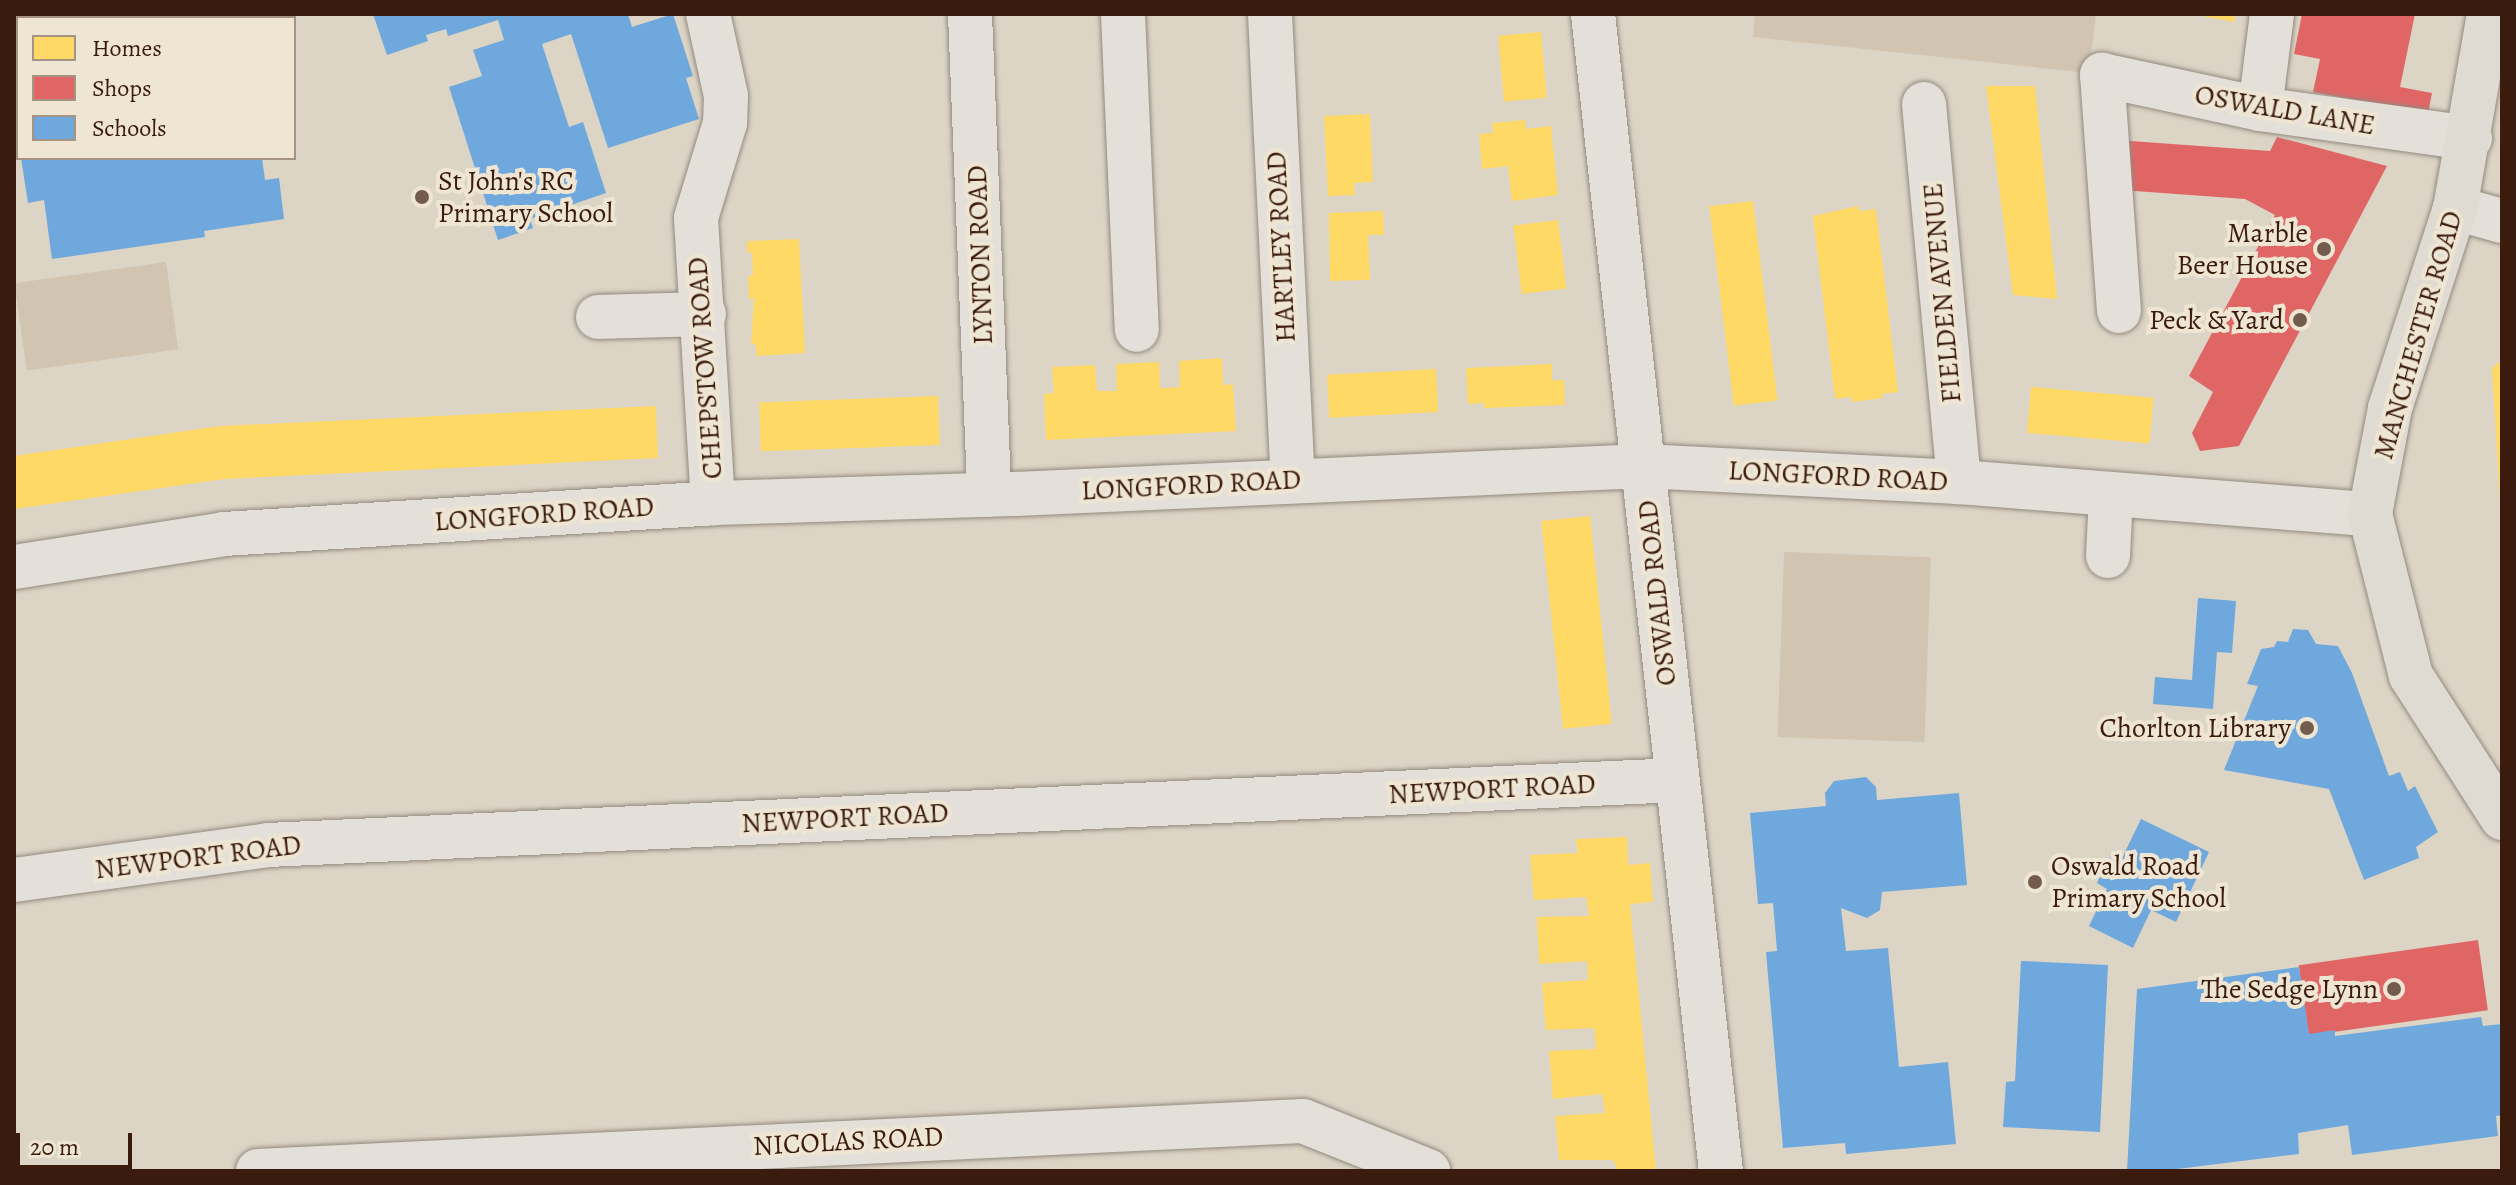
<!DOCTYPE html>
<style>
body{margin:0}
#map{position:relative;width:2516px;height:1185px;overflow:hidden;background:#dcd4c5;font-family:Alegreya,serif}
div>[style]{position:absolute}
[style*='--x']{left:calc(var(--x)*1px);top:calc(var(--y)*1px);width:calc(var(--w)*1px);rotate:calc(var(--a)*1deg)}
.green>*{inset:0;background:#d1c4b0;transform-origin:0 0}
.homes>*{inset:0;background:#ffd966;transform-origin:0 0}
.shops>*{inset:0;background:#e06666;transform-origin:0 0}
.schools>*{inset:0;background:#6fa8dc}
.roads{filter:drop-shadow(0 0 2px #938a80) drop-shadow(0 0 2px #938a80)}
.minor>*{height:44px;margin:-22px;padding:0 22px;transform-origin:22px;border-radius:22px;background:#e4e0d9}
.major>*{height:44px;margin:-22px;padding:0 22px;transform-origin:22px;border-radius:22px;background:#dfdbd2}
.dots>*{width:22px;height:22px;translate:-50% -50%;box-sizing:border-box;border:4px solid #eee5d3;border-radius:50%}
span{translate:-50% -50%;white-space:nowrap;text-align:center;line-height:1.15;-webkit-text-stroke:8px #eee5d3;paint-order:stroke}
.street-label{font-size:28px;color:#3b1b0d}
.poi-label{font-size:28px;color:#3b1b0d}
.left{translate:0 -50%;text-align:left}
.right{translate:-100% -50%;text-align:right}
.frame{position:absolute;inset:0;border:16px solid #3b1b0d;pointer-events:none}
.legend{position:absolute;left:16px;top:16px;width:280px;height:144px;box-sizing:border-box;background:#eee5d3;border:2px solid #a69484;margin:0;padding:10px 14px;list-style:none;font-size:24px;color:#3b1b0d}
.legend li{display:flex;align-items:center;gap:16px;height:40px}
.legend b{width:40px;border:2px solid #a69484}
.scale{position:absolute;left:16px;top:1133px;width:116px;height:36px;box-sizing:border-box;border:4px solid #3b1b0d;border-top:0;padding-left:10px;font-size:24px;line-height:28px;white-space:nowrap;color:#3b1b0d;-webkit-text-stroke:6px #eee5d3;paint-order:stroke}
</style>
<div id="map">
<div class="green">
<div style="clip-path:polygon(1755px 14px,2096px 14px,2089px 73px,1753px 37px)"></div>
<div style="left:166px;top:262px;width:88px;height:153px;rotate:82deg"></div>
<div style="left:1784px;top:552px;width:147px;height:185px;rotate:2deg"></div>
</div>
<div class="homes">
<div style="clip-path:polygon(2192px 14px,2235px 14px,2234px 22px)"></div>
<div style="left:1541px;top:32px;width:66px;height:43px;rotate:85deg"></div>
<div style="clip-path:polygon(1986px 86px,2035px 86px,2057px 299px,2013px 295px)"></div>
<div style="clip-path:polygon(1370px 114px,1373px 182px,1354px 183px,1355px 195px,1328px 196px,1324px 116px)"></div>
<div style="clip-path:polygon(1525px 120px,1526px 129px,1551px 126px,1558px 195px,1512px 201px,1508px 166px,1482px 169px,1479px 134px,1493px 133px,1492px 123px)"></div>
<div style="left:1753px;top:201px;width:201px;height:44px;rotate:83deg"></div>
<div style="clip-path:polygon(1858px 206px,1859px 211px,1876px 209px,1898px 392px,1882px 394px,1882px 398px,1852px 402px,1851px 397px,1835px 399px,1813px 216px)"></div>
<div style="clip-path:polygon(1383px 211px,1384px 235px,1368px 235px,1370px 280px,1330px 281px,1329px 213px)"></div>
<div style="left:1558px;top:220px;width:69px;height:45px;rotate:83deg"></div>
<div style="clip-path:polygon(799px 239px,805px 353px,756px 356px,756px 344px,751px 345px,754px 298px,749px 299px,748px 276px,753px 275px,752px 252px,747px 253px,747px 241px)"></div>
<div style="clip-path:polygon(1222px 358px,1223px 385px,1233px 384px,1236px 431px,1046px 440px,1044px 394px,1054px 393px,1052px 367px,1095px 365px,1097px 391px,1117px 391px,1116px 364px,1159px 362px,1160px 388px,1180px 387px,1179px 361px)"></div>
<div style="clip-path:polygon(2502px 360px,2502px 502px,2500px 502px,2492px 368px)"></div>
<div style="clip-path:polygon(1552px 364px,1552px 380px,1564px 380px,1565px 405px,1484px 408px,1484px 403px,1468px 404px,1466px 368px)"></div>
<div style="left:1436px;top:369px;width:43px;height:109px;rotate:87deg"></div>
<div style="left:2031px;top:387px;width:123px;height:46px;rotate:5deg"></div>
<div style="left:938px;top:396px;width:49px;height:179px;rotate:88deg"></div>
<div style="clip-path:polygon(656px 406px,658px 458px,224px 479px,14px 509px,14px 456px,220px 426px)"></div>
<div style="left:1590px;top:516px;width:209px;height:49px;rotate:84deg"></div>
<div style="clip-path:polygon(1627px 837px,1628px 865px,1650px 863px,1653px 902px,1630px 904px,1656px 1171px,1618px 1171px,1613px 1160px,1559px 1160px,1555px 1116px,1605px 1113px,1602px 1094px,1553px 1099px,1549px 1051px,1596px 1049px,1594px 1028px,1546px 1030px,1542px 983px,1588px 980px,1587px 961px,1539px 964px,1537px 917px,1589px 916px,1586px 897px,1534px 900px,1530px 855px,1578px 853px,1576px 839px)"></div>
</div>
<div class="shops">
<div style="clip-path:polygon(2302px 14px,2415px 14px,2400px 87px,2432px 93px,2428px 114px,2313px 92px,2320px 59px,2294px 54px)"></div>
<div style="clip-path:polygon(2277px 137px,2387px 166px,2239px 446px,2200px 451px,2192px 433px,2213px 392px,2189px 376px,2275px 215px,2245px 199px,2121px 190px,2116px 140px,2270px 151px)"></div>
<div style="left:2478px;top:940px;width:71px;height:181px;rotate:82deg"></div>
</div>
<div class="schools">
<div style="clip-path:polygon(134px 14px,134px 18px,88px 18px,88px 15px)"></div>
<div style="clip-path:polygon(373px 14px,628px 14px,632px 27px,673px 14px,693px 76px,686px 78px,699px 119px,608px 148px,571px 34px,542px 44px,569px 127px,583px 122px,606px 193px,530px 219px,533px 228px,498px 240px,449px 87px,482px 76px,473px 50px,504px 40px,498px 20px,448px 36px,446px 29px,426px 35px,428px 41px,387px 55px)"></div>
<div style="clip-path:polygon(21px 158px,262px 158px,265px 180px,279px 178px,284px 219px,204px 231px,205px 237px,52px 259px,44px 200px,28px 203px)"></div>
<div style="clip-path:polygon(2198px 598px,2236px 601px,2232px 653px,2217px 652px,2213px 709px,2153px 704px,2155px 677px,2192px 680px)"></div>
<div style="clip-path:polygon(2293px 629px,2308px 630px,2316px 644px,2338px 646px,2352px 673px,2389px 776px,2400px 772px,2408px 791px,2415px 786px,2438px 832px,2416px 847px,2419px 858px,2364px 880px,2329px 789px,2224px 770px,2258px 686px,2247px 684px,2261px 649px,2274px 647px,2277px 641px,2288px 642px)"></div>
<div style="clip-path:polygon(1866px 777px,1876px 787px,1877px 800px,1959px 793px,1967px 885px,1882px 892px,1880px 910px,1867px 918px,1841px 908px,1846px 951px,1888px 948px,1899px 1067px,1948px 1062px,1956px 1144px,1846px 1154px,1845px 1143px,1783px 1148px,1766px 952px,1777px 951px,1773px 903px,1758px 904px,1750px 813px,1826px 806px,1825px 793px,1834px 781px)"></div>
<div style="clip-path:polygon(2141px 819px,2209px 852px,2176px 922px,2151px 910px,2133px 948px,2089px 926px,2107px 889px,2097px 883px,2112px 853px,2122px 858px)"></div>
<div style="clip-path:polygon(2021px 961px,2108px 965px,2100px 1132px,2003px 1127px,2006px 1082px,2015px 1081px)"></div>
<div style="clip-path:polygon(2299px 967px,2309px 1034px,2335px 1030px,2335px 1036px,2481px 1017px,2483px 1026px,2502px 1024px,2502px 1115px,2496px 1116px,2498px 1136px,2352px 1155px,2348px 1125px,2298px 1133px,2299px 1154px,2161px 1171px,2127px 1171px,2137px 989px)"></div>
</div>
<div class="roads">
<div class="minor">
<div style="--x:246;--y:14;--w:4;--a:76"></div>
<div style="--x:708;--y:14;--w:84;--a:77.6"></div>
<div style="--x:726;--y:96;--w:27;--a:92"></div>
<div style="--x:725;--y:123;--w:99;--a:107"></div>
<div style="--x:696;--y:218;--w:286;--a:86.6"></div>
<div style="--x:970;--y:14;--w:481;--a:87.7"></div>
<div style="--x:1123;--y:14;--w:316;--a:87.5"></div>
<div style="--x:1270;--y:14;--w:467;--a:87.2"></div>
<div style="--x:1593;--y:14;--w:1164;--a:83.69"></div>
<div style="--x:1924;--y:104;--w:380;--a:84.7"></div>
<div style="--x:2260;--y:109;--w:96;--a:-82.8"></div>
<div style="--x:2455;--y:208;--w:49;--a:15.5"></div>
<div style="--x:2119;--y:311;--w:237;--a:-94.1"></div>
<div style="--x:2102;--y:75;--w:162;--a:12.1"></div>
<div style="--x:2260;--y:109;--w:212;--a:7.9"></div>
<div style="--x:598;--y:317;--w:106;--a:-1.6"></div>
<div style="--x:2108;--y:556;--w:62;--a:-87.2"></div>
<div style="--x:14;--y:567;--w:213;--a:-8.9"></div>
<div style="--x:224;--y:534;--w:490;--a:-3.6"></div>
<div style="--x:713;--y:503;--w:303;--a:-1.7"></div>
<div style="--x:1016;--y:494;--w:628;--a:-2.56"></div>
<div style="--x:1643;--y:466;--w:316;--a:2.9"></div>
<div style="--x:1959;--y:482;--w:412;--a:4.5"></div>
<div style="--x:14;--y:880;--w:256;--a:-7.8"></div>
<div style="--x:268;--y:845;--w:1411;--a:-2.64"></div>
<div style="--x:258;--y:1171;--w:1046;--a:-2.74"></div>
<div style="--x:1303;--y:1121;--w:135;--a:21.8"></div>
</div>
<div class="major">
<div style="--x:2489;--y:14;--w:197;--a:99.9"></div>
<div style="--x:2455;--y:208;--w:210;--a:108"></div>
<div style="--x:2390;--y:408;--w:108;--a:100.7"></div>
<div style="--x:2370;--y:514;--w:167;--a:75.8"></div>
<div style="--x:2411;--y:676;--w:169;--a:57.3"></div>
</div>
</div>
<div class="dots">
<div style="left:422px;top:197px;background:#735c4d"></div>
<div style="left:2324px;top:249px;background:#735c4d"></div>
<div style="left:2300px;top:320px;background:#735c4d"></div>
<div style="left:2307px;top:728px;background:#735c4d"></div>
<div style="left:2035px;top:882px;background:#735c4d"></div>
<div style="left:2394px;top:989px;background:#735c4d"></div>
</div>
<div class="street-label">
<span style="left:2285px;top:110px;rotate:10deg">OSWALD LANE</span>
<span style="left:1281px;top:247px;rotate:-93deg">HARTLEY ROAD</span>
<span style="left:980px;top:255px;rotate:-92deg">LYNTON ROAD</span>
<span style="left:1942px;top:293px;rotate:-95deg">FIELDEN AVENUE</span>
<span style="left:2418px;top:335px;rotate:-74deg">MANCHESTER ROAD</span>
<span style="left:705px;top:368px;rotate:-94deg">CHEPSTOW ROAD</span>
<span style="left:1838px;top:476px;rotate:3deg">LONGFORD ROAD</span>
<span style="left:1191px;top:485px;rotate:-3deg">LONGFORD ROAD</span>
<span style="left:544px;top:514px;rotate:-4deg">LONGFORD ROAD</span>
<span style="left:1657px;top:593px;rotate:-96deg">OSWALD ROAD</span>
<span style="left:1492px;top:789px;rotate:-3deg">NEWPORT ROAD</span>
<span style="left:845px;top:818px;rotate:-3deg">NEWPORT ROAD</span>
<span style="left:198px;top:857px;rotate:-7deg">NEWPORT ROAD</span>
<span style="left:848px;top:1141px;rotate:-3deg">NICOLAS ROAD</span>
</div>
<div class="poi-label">
<span class="left" style="left:438px;top:197px">St John's RC<br>Primary School</span>
<span class="right" style="left:2308px;top:249px">Marble<br>Beer House</span>
<span class="right" style="left:2284px;top:320px">Peck &amp; Yard</span>
<span class="right" style="left:2291px;top:728px">Chorlton Library</span>
<span class="left" style="left:2051px;top:882px">Oswald Road<br>Primary School</span>
<span class="right" style="left:2378px;top:989px">The Sedge Lynn</span>
</div>
<div class="frame"></div>
<ul class="legend">
<li><b style="height:22px;background:#ffd966"></b>Homes</li>
<li><b style="height:22px;background:#e06666"></b>Shops</li>
<li><b style="height:22px;background:#6fa8dc"></b>Schools</li>
</ul>
<div class="scale">20 m</div>
</div>
